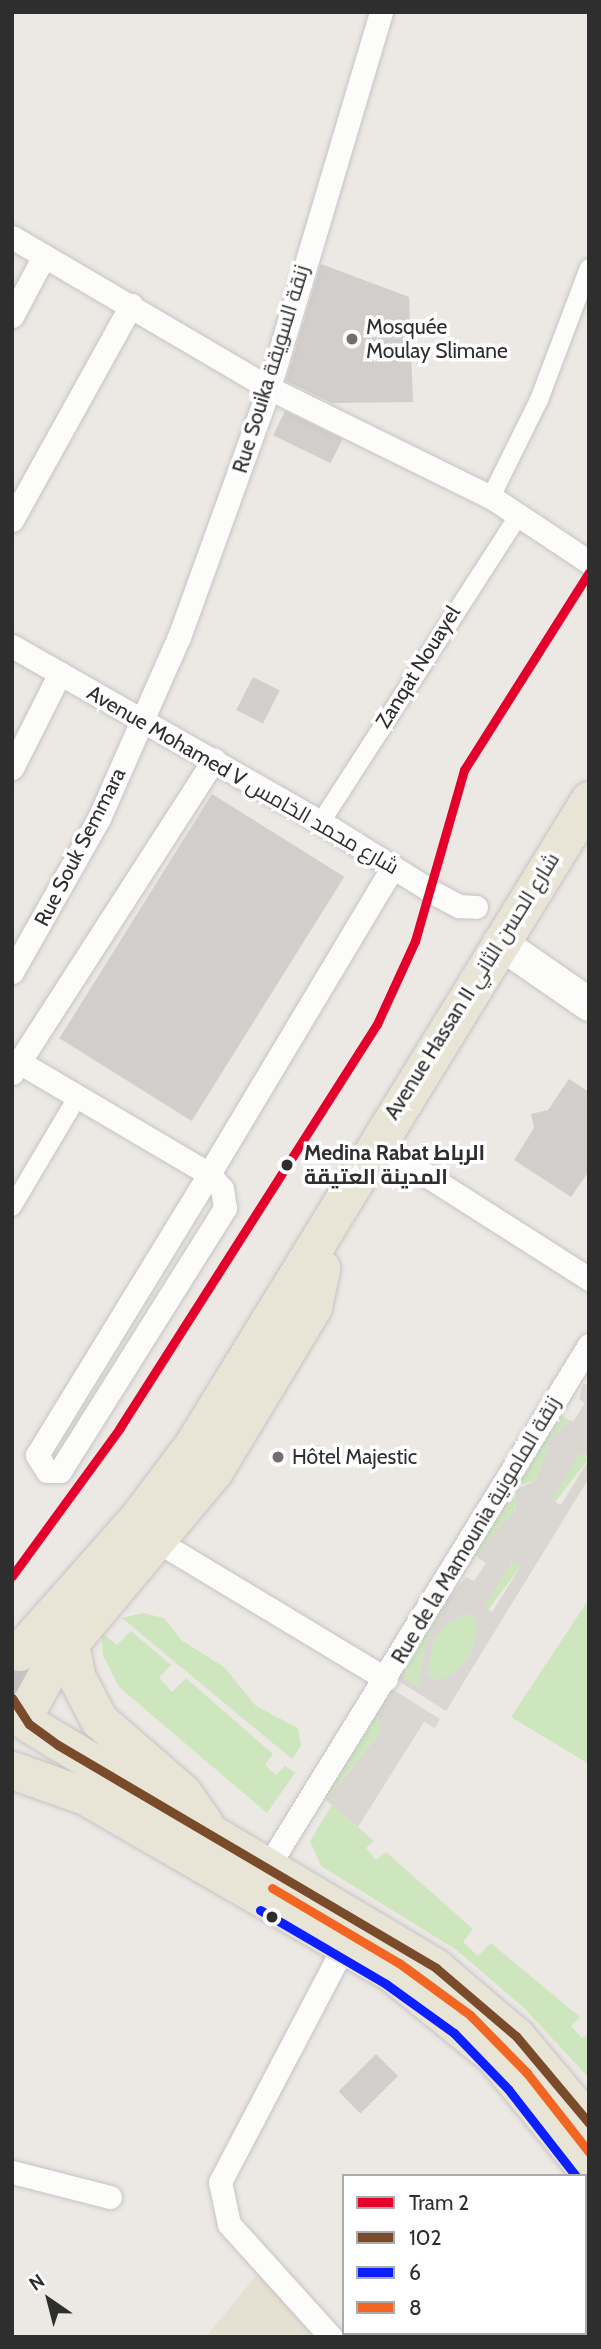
<!DOCTYPE html>
<meta charset="utf-8">
<style>
body{margin:0}
#map{position:relative;width:601px;height:2349px;overflow:hidden;background:#ece8e4;font-family:Cabin,Cairo,sans-serif}
div>[style]{position:absolute}
[style*='--x']{left:calc(var(--x)*1px);top:calc(var(--y)*1px);width:calc(var(--w)*1px);rotate:calc(var(--a)*1deg)}
.education>*{inset:0;background:#e6e0d3}
.green>*{inset:0;background:#cee6be;transform-origin:0 0}
.plaza>*{inset:0;background:#dad6d2}
.building>*{inset:0;background:#d1cecb;transform-origin:0 0}
.primary-tunnel>*{height:37px;margin-top:-18.5px;transform-origin:0;background:repeating-linear-gradient(90deg,#c6c3c0 0 37px,transparent 0 55px)}
.roads{filter:drop-shadow(0 0 2px #c5c4c5) drop-shadow(0 0 2px #c5c4c5)}
.pedestrian>*{height:18px;margin:-9px;padding:0 9px;transform-origin:9px;border-radius:9px;background:#fcfcfb}
.minor>*{height:23px;margin:-11.5px;padding:0 11.5px;transform-origin:11.5px;border-radius:11.5px;background:#fcfcfb}
.secondary>*{height:33px;margin:-16.5px;padding:0 16.5px;transform-origin:16.5px;border-radius:16.5px;background:#fcfcfb}
.primary>*{height:37px;margin:-18.5px;padding:0 18.5px;transform-origin:18.5px;border-radius:18.5px;background:#e8e4d6}
.bus-1>*{height:9px;margin:-4.5px;padding:0 4.5px;transform-origin:4.5px;border-radius:4.5px;background:#7a4b2a}
.bus-2>*{height:9px;margin:-4.5px;padding:0 4.5px;transform-origin:4.5px;border-radius:4.5px;background:#0c20ff}
.bus-3>*{height:9px;margin:-4.5px;padding:0 4.5px;transform-origin:4.5px;border-radius:4.5px;background:#f26522}
.tram-1>*{height:9px;margin:-4.5px;padding:0 4.5px;transform-origin:4.5px;border-radius:4.5px;background:#e4002b}
.dots>*{width:19px;height:19px;translate:-50% -50%;box-sizing:border-box;border:4px solid #fff;border-radius:50%}
span{translate:-50% -50%;white-space:nowrap;text-align:center;line-height:1.15;-webkit-text-stroke:7px #fff;paint-order:stroke}
.poi-label{font-size:21px;color:#2e2e2e}
.left{translate:0 -50%;text-align:left}
.street-label{font-size:21px;color:#2e2e2e}
.stop-label{font-size:21px;color:#2e2e2e;font-weight:700}
.frame{position:absolute;inset:0;border:14px solid #2e2e2e;pointer-events:none}
.legend{position:absolute;left:342px;top:2174px;width:245px;height:161px;box-sizing:border-box;background:#fff;border:2px solid #ababab;margin:0;padding:9px 12px;list-style:none;font-size:21px;color:#2e2e2e}
.legend li{display:flex;align-items:center;gap:14px;height:35px}
.legend b{width:35px;border:2px solid #ababab}
.north{position:absolute;left:14px;top:2265px;width:70px;height:70px;-webkit-text-stroke:5px #fff;paint-order:stroke;rotate:325deg;font-size:19px;font-weight:700;line-height:28px;text-align:center;color:#2e2e2e}
.north::after{content:'';display:block;margin:auto;width:24px;height:32px;background:#2e2e2e;clip-path:polygon(50% 0,100% 100%,50% 72%,0 100%)}
</style>
<div id="map">
<div class="education">
<div style="clip-path:polygon(258px 2273px,317px 2337px,206px 2337px)"></div>
</div>
<div class="green">
<div style="clip-path:polygon(561px 1415px,569px 1420px,551px 1439px,536px 1480px,517px 1486px)"></div>
<div style="left:580px;top:1452px;width:11px;height:56px;rotate:38deg"></div>
<div style="clip-path:polygon(512px 1494px,517px 1501px,514px 1515px,479px 1558px,475px 1555px)"></div>
<div style="left:513px;top:1560px;width:10px;height:56px;rotate:37deg"></div>
<div style="clip-path:polygon(589px 1599px,589px 1764px,511px 1717px)"></div>
<div style="clip-path:polygon(447px 1600px,425px 1646px,418px 1686px,400px 1675px)"></div>
<div style="clip-path:polygon(143px 1613px,164px 1618px,181px 1640px,224px 1667px,256px 1706px,298px 1728px,301px 1746px,292px 1759px,122px 1618px)"></div>
<div style="clip-path:polygon(468px 1614px,476px 1619px,477px 1631px,471px 1653px,457px 1671px,437px 1681px,428px 1676px,433px 1642px,447px 1624px)"></div>
<div style="clip-path:polygon(131px 1631px,171px 1665px,159px 1678px,172px 1692px,186px 1678px,273px 1754px,265px 1765px,276px 1775px,285px 1766px,295px 1773px,267px 1813px,119px 1687px,103px 1655px,101px 1632px,117px 1645px)"></div>
<div style="clip-path:polygon(378px 1713px,380px 1733px,326px 1799px,324px 1798px)"></div>
<div style="clip-path:polygon(332px 1805px,374px 1841px,366px 1848px,376px 1860px,386px 1852px,473px 1929px,463px 1942px,478px 1956px,491px 1943px,580px 2017px,571px 2026px,582px 2038px,589px 2033px,589px 2078px,524px 2008px,455px 1949px,321px 1866px,310px 1841px)"></div>
</div>
<div class="plaza">
<div style="clip-path:polygon(evenodd,583px 1383px,589px 1386px,589px 1457px,580px 1453px,552px 1500px,561px 1505px,589px 1459px,589px 1478px,446px 1711px,397px 1680px,400px 1675px,418px 1686px,425px 1646px,447px 1600px,466px 1577px,474px 1581px,486px 1563px,479px 1558px,489px 1539px,516px 1510px,515px 1490px,536px 1480px,551px 1439px,569px 1420px,573px 1422px,585px 1403px,579px 1399px,583px 1383px,512px 1561px,521px 1566px,492px 1612px,484px 1607px,512px 1561px,583px 1383px,468px 1614px,475px 1619px,477px 1631px,471px 1653px,457px 1671px,437px 1681px,428px 1676px,433px 1642px,447px 1624px,468px 1614px)"></div>
<div style="clip-path:polygon(392px 1689px,440px 1719px,435px 1728px,424px 1722px,358px 1827px,326px 1800px,380px 1733px,378px 1713px)"></div>
</div>
<div class="building">
<div style="clip-path:polygon(321px 264px,409px 297px,413px 402px,332px 403px,286px 381px)"></div>
<div style="left:285px;top:411px;width:64px;height:27px;rotate:26deg"></div>
<div style="left:253px;top:677px;width:30px;height:37px;rotate:27deg"></div>
<div style="left:212px;top:794px;width:156px;height:288px;rotate:32deg"></div>
<div style="clip-path:polygon(569px 1079px,589px 1092px,589px 1171px,571px 1197px,514px 1160px,534px 1128px,531px 1114px,548px 1110px)"></div>
<div style="left:376px;top:2054px;width:31px;height:53px;rotate:45deg"></div>
</div>
<div class="primary-tunnel">
<div style="--x:12;--y:1690;--w:35;--a:-51"></div>
</div>
<div class="roads">
<div class="pedestrian">
<div style="--x:491;--y:497;--w:108;--a:-63.7"></div>
<div style="--x:539;--y:400;--w:141;--a:-69.3"></div>
<div style="--x:321;--y:822;--w:365;--a:-57.2"></div>
<div style="--x:12;--y:1207;--w:129;--a:-59.3"></div>
</div>
<div class="minor">
<div style="--x:12;--y:237;--w:298;--a:30.4"></div>
<div style="--x:269;--y:388;--w:247;--a:26.2"></div>
<div style="--x:491;--y:497;--w:118;--a:33.6"></div>
<div style="--x:12;--y:316;--w:68;--a:-61.9"></div>
<div style="--x:12;--y:520;--w:246;--a:-61"></div>
<div style="--x:12;--y:646;--w:356;--a:29.7"></div>
<div style="--x:321;--y:822;--w:138;--a:32"></div>
<div style="--x:438;--y:895;--w:24;--a:28"></div>
<div style="--x:459;--y:906;--w:17;--a:3"></div>
<div style="--x:12;--y:768;--w:106;--a:-63.2"></div>
<div style="--x:12;--y:972;--w:177;--a:-60.5"></div>
<div style="--x:99;--y:818;--w:198;--a:-66.2"></div>
<div style="--x:179;--y:637;--w:265;--a:-70.1"></div>
<div style="--x:269;--y:388;--w:392;--a:-73.4"></div>
<div style="--x:19;--y:1062;--w:221;--a:30.5"></div>
<div style="--x:209;--y:1174;--w:358;--a:-59.1"></div>
<div style="--x:12;--y:1073;--w:373;--a:-57.2"></div>
<div style="--x:393;--y:1154;--w:232;--a:32.5"></div>
<div style="--x:209;--y:1174;--w:20;--a:49"></div>
<div style="--x:222;--y:1189;--w:19;--a:81"></div>
<div style="--x:225;--y:1208;--w:310;--a:122.1"></div>
<div style="--x:60;--y:1471;--w:13;--a:180"></div>
<div style="--x:47;--y:1471;--w:19;--a:-122"></div>
<div style="--x:37;--y:1455;--w:329;--a:-58.5"></div>
<div style="--x:159;--y:1542;--w:265;--a:31.1"></div>
<div style="--x:262;--y:1876;--w:624;--a:-58.37"></div>
<div style="--x:12;--y:2172;--w:101;--a:14.3"></div>
<div style="--x:331;--y:2337;--w:152;--a:-132.1"></div>
<div style="--x:229;--y:2224;--w:43;--a:-102.1"></div>
<div style="--x:220;--y:2182;--w:269;--a:-62.3"></div>
</div>
<div class="secondary">
<div style="--x:499;--y:942;--w:109;--a:34.6"></div>
</div>
<div class="primary">
<div style="--x:70;--y:1644;--w:33;--a:79"></div>
<div style="--x:76;--y:1676;--w:50;--a:62.4"></div>
<div style="--x:99;--y:1720;--w:111;--a:41"></div>
<div style="--x:183;--y:1793;--w:37;--a:55"></div>
<div style="--x:19;--y:1652;--w:183;--a:-48.5"></div>
<div style="--x:140;--y:1515;--w:90;--a:-53.1"></div>
<div style="--x:194;--y:1443;--w:755;--a:-58.44"></div>
<div style="--x:26;--y:1712;--w:52;--a:-61.5"></div>
<div style="--x:51;--y:1666;--w:254;--a:-50.1"></div>
<div style="--x:214;--y:1471;--w:192;--a:-58.9"></div>
<div style="--x:313;--y:1307;--w:40;--a:-78"></div>
<div style="--x:29;--y:1724;--w:475;--a:30.9"></div>
<div style="--x:436;--y:1968;--w:105;--a:40.4"></div>
<div style="--x:516;--y:2036;--w:114;--a:50"></div>
<div style="--x:12;--y:1770;--w:77;--a:19.6"></div>
<div style="--x:85;--y:1796;--w:356;--a:30"></div>
<div style="--x:393;--y:1974;--w:130;--a:39.1"></div>
<div style="--x:494;--y:2056;--w:150;--a:50.7"></div>
</div>
</div>
<div class="bus-1">
<div style="--x:12;--y:1698;--w:31;--a:57"></div>
<div style="--x:29;--y:1724;--w:36;--a:36"></div>
<div style="--x:58;--y:1745;--w:439;--a:30.5"></div>
<div style="--x:436;--y:1968;--w:105;--a:40.4"></div>
<div style="--x:516;--y:2036;--w:114;--a:50"></div>
</div>
<div class="bus-2">
<div style="--x:260;--y:1910;--w:146;--a:30.4"></div>
<div style="--x:386;--y:1984;--w:84;--a:35.8"></div>
<div style="--x:454;--y:2033;--w:78;--a:46"></div>
<div style="--x:508;--y:2089;--w:110;--a:52"></div>
</div>
<div class="bus-3">
<div style="--x:272;--y:1888;--w:147;--a:30.6"></div>
<div style="--x:399;--y:1963;--w:88;--a:36.2"></div>
<div style="--x:470;--y:2015;--w:81;--a:45.5"></div>
<div style="--x:527;--y:2073;--w:100;--a:51.9"></div>
</div>
<div class="tram-1">
<div style="--x:12;--y:1576;--w:182;--a:-53.9"></div>
<div style="--x:119;--y:1429;--w:480;--a:-57.5"></div>
<div style="--x:377;--y:1024;--w:91;--a:-65.4"></div>
<div style="--x:415;--y:941;--w:178;--a:-74"></div>
<div style="--x:464;--y:770;--w:234;--a:-57.7"></div>
</div>
<div class="dots">
<div style="left:352px;top:339px;background:#706f6e"></div>
<div style="left:287px;top:1165px;background:#2e2e2e"></div>
<div style="left:278px;top:1457px;background:#706f6e"></div>
<div style="left:272px;top:1917px;background:#2e2e2e"></div>
</div>
<div class="poi-label">
<span class="left" style="left:366px;top:339px">Mosquée<br>Moulay Slimane</span>
<span class="left" style="left:292px;top:1457px">Hôtel Majestic</span>
</div>
<div class="street-label">
<span style="left:271px;top:369px;rotate:-73deg">Rue Souika زنقة السويقة</span>
<span style="left:418px;top:667px;rotate:-58deg">Zanqat Nouayel</span>
<span style="left:243px;top:780px;rotate:30deg">Avenue Mohamed V شارع محمد الخامس</span>
<span style="left:80px;top:847px;rotate:-63deg">Rue Souk Semmara</span>
<span style="left:472px;top:986px;rotate:-58deg">Avenue Hassan II شارع الحسن الثاني</span>
<span style="left:476px;top:1530px;rotate:-59deg">Rue de la Mamounia زنقة المامونية</span>
</div>
<div class="stop-label">
<span class="left" style="left:304px;top:1165px">Medina Rabat الرباط<br>المدينة العتيقة</span>
</div>
<div class="frame"></div>
<ul class="legend">
<li><b style="height:9px;background:#e4002b"></b>Tram 2</li>
<li><b style="height:9px;background:#7a4b2a"></b>102</li>
<li><b style="height:9px;background:#0c20ff"></b>6</li>
<li><b style="height:9px;background:#f26522"></b>8</li>
</ul>
<div class="north">N</div>
</div>
